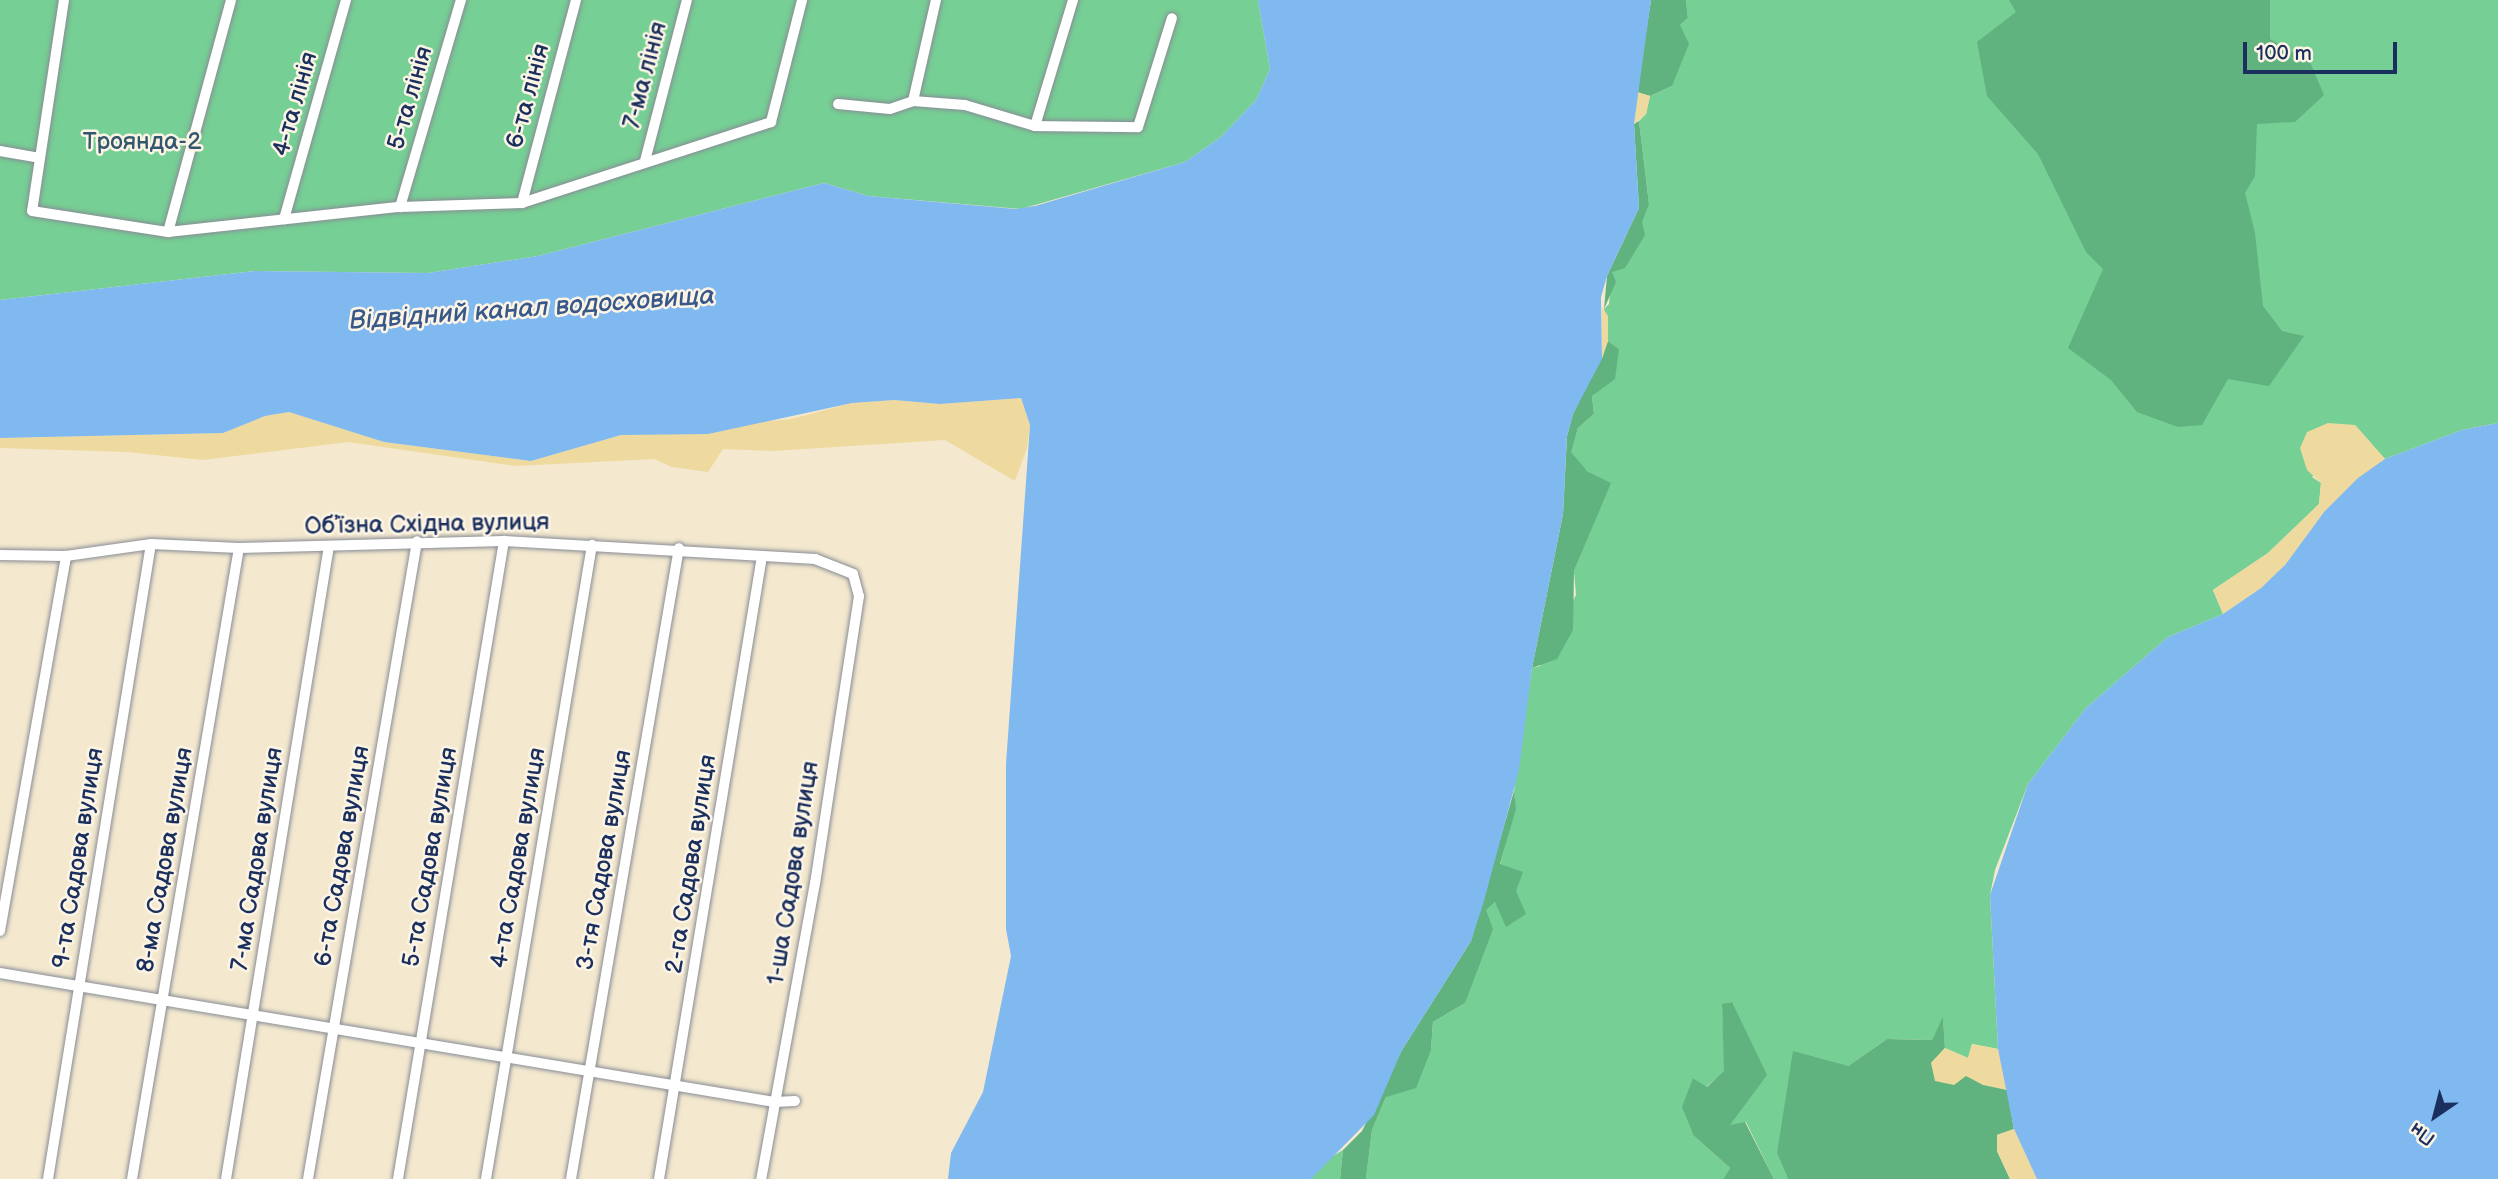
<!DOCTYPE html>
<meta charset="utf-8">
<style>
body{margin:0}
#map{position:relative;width:2498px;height:1179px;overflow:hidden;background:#f4e9cf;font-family:"Balsamiq Sans",sans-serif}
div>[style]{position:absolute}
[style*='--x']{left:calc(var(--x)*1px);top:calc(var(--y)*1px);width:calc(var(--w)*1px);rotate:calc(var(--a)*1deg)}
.green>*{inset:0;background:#76cf94}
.forest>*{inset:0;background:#60b27e}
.sand>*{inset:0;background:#eeda9e}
.water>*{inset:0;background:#80b8f0}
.roads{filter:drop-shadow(0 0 2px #888c96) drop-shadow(0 0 2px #888c96)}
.street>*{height:10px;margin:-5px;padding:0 5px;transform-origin:5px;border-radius:5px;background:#fff}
span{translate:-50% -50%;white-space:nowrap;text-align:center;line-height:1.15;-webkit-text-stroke:5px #fcf5e5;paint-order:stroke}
.street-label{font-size:24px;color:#1b2f5e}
.park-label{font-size:24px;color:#32576c}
.water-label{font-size:26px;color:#39588a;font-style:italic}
.north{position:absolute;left:2400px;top:1081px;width:70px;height:70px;-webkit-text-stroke:5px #fcf5e5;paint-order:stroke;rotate:215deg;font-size:19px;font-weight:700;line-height:28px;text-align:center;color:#1b2f5e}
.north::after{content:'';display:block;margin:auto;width:24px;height:32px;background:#1b2f5e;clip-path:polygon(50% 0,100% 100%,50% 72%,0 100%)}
.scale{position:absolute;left:2243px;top:42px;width:154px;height:32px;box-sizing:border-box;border:4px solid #1b2f5e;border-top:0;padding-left:9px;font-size:21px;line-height:24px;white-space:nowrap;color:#1b2f5e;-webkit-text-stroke:5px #fcf5e5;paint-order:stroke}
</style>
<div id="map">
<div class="green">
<div style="clip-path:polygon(0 0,1258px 0,1270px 69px,1256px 100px,1221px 137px,1185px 162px,1021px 209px,868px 196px,824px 183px,538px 256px,428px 273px,255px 271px,0 300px)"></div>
<div style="clip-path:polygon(1686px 0,2498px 0,2498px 423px,2462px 430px,2385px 459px,2355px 425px,2312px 477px,2321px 483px,2319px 504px,2268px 553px,2213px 590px,2223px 614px,2168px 637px,2086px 708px,2028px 784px,1995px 870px,1990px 895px,1998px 1049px,1972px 1044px,1968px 1058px,1945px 1048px,1943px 1019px,1932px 1040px,1887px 1039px,1848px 1066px,1777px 1152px,1788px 1179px,1774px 1179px,1746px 1122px,1729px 1126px,1731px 1002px,1722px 1005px,1725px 1071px,1706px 1087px,1693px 1078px,1694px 1136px,1730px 1168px,1723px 1179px,1366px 1179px,1372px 1130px,1386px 1097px,1431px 1050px,1433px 1022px,1465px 1003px,1485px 910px,1495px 902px,1500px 865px,1515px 809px,1514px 791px,1532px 668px,1540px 666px,1576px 595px,1574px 571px,1610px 483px,1587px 471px,1570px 453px,1578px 428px,1594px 414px,1592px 396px,1619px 349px,1608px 341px,1604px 309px,1609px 304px,1612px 272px,1649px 204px,1639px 121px,1646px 114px,1650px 96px,1672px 86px,1680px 25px,1688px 18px)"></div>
<div style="clip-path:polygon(1343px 1150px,1340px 1179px,1311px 1179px,1326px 1160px)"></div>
</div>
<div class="forest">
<div style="clip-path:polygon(1651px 0,1686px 0,1688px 18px,1680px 25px,1689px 44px,1672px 86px,1650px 96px,1637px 92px)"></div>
<div style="clip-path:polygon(2009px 0,2270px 0,2270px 39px,2310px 62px,2324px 95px,2295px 122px,2257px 124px,2255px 176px,2245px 193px,2255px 233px,2263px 306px,2282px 331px,2304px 336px,2269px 386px,2228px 379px,2202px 425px,2178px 427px,2137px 412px,2111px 380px,2068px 348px,2103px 269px,2086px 252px,2038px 154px,1987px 96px,1977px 42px,2016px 12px)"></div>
<div style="clip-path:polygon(1639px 121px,1649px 204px,1642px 222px,1645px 235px,1625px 268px,1612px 272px,1616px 282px,1604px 309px,1607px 276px,1639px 208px,1634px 124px)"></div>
<div style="clip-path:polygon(1608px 341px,1619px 349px,1615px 379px,1592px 396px,1594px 414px,1578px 428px,1571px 452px,1587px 471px,1611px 483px,1574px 571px,1573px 630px,1557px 659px,1532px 668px,1563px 514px,1567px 436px,1573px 414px)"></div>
<div style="clip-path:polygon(1514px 791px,1516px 809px,1500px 864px,1523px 872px,1516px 891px,1526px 914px,1506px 927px,1495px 902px,1486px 910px,1493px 929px,1465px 1003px,1433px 1022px,1431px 1050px,1416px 1088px,1386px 1097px,1372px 1130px,1366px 1179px,1340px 1179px,1343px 1150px,1362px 1131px,1402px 1050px,1471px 941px)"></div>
<div style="clip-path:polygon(1732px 1002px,1767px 1075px,1730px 1125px,1745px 1122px,1774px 1179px,1723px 1179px,1730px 1168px,1694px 1136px,1682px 1107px,1693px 1078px,1707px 1087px,1724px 1071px,1722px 1004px)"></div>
<div style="clip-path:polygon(1943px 1017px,1945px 1048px,1931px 1063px,2007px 1090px,2014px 1129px,1997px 1135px,1997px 1151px,2010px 1179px,1788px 1179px,1777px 1153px,1793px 1051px,1848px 1066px,1887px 1039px,1932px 1040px)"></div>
</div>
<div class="sand">
<div style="clip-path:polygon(1637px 92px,1650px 96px,1646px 114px,1634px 124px)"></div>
<div style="clip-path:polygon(1602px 307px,1608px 316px,1608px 341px,1602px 359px)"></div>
<div style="clip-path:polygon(1021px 398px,1030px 425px,1027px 448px,1015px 481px,945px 440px,773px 451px,723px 449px,708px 472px,672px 467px,654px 459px,516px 466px,348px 442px,203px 460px,127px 452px,0 448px,0 438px,223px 433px,265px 416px,289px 412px,384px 442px,531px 461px,621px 435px,791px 419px,852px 403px,894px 400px,940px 404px)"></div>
<div style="clip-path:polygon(2328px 423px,2355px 425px,2385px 459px,2324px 512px,2285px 565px,2261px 588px,2223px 614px,2213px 590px,2268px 553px,2319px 504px,2321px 483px,2307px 470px,2300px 448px,2307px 432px)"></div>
<div style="clip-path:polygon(1972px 1044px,1998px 1049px,2007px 1090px,1983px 1085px,1966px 1076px,1954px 1085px,1935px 1081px,1931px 1063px,1945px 1048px,1968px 1058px)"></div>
<div style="clip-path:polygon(2014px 1129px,2037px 1179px,2010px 1179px,1997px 1151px,1997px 1135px)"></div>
</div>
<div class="water">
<div style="clip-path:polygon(1258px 0,1651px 0,1634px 124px,1639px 208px,1607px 276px,1601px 297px,1602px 359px,1573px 414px,1567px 436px,1563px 514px,1532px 668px,1519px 770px,1484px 901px,1471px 941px,1402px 1050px,1374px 1115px,1311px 1179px,948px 1179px,951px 1153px,983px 1092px,1011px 956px,1006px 929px,1006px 764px,1030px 425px,1021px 398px,940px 404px,894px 400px,852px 403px,708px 434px,621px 435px,531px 461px,384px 442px,289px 412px,265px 416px,223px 433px,0 438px,0 300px,255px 271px,428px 273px,538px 256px,824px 183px,868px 196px,1016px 209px,1035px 206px,1185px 162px,1221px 137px,1256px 100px,1270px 69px)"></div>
<div style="clip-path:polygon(2498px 423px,2498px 1179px,2037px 1179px,2014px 1129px,1998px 1049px,1990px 895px,2028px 784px,2086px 708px,2168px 637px,2223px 614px,2261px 588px,2285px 565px,2324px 512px,2358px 478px,2385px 459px,2462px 430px)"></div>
</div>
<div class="roads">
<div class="street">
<div style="--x:64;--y:0;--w:213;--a:98.6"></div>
<div style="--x:32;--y:211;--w:138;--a:8.8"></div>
<div style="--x:168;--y:232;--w:233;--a:-6.2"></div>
<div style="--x:400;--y:207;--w:122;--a:-1.9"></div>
<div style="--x:522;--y:203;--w:262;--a:-18"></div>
<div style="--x:771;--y:122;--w:126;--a:-75.7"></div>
<div style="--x:913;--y:101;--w:104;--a:-77.2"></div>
<div style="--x:838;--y:104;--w:52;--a:5.5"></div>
<div style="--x:890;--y:109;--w:24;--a:-19"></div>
<div style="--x:913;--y:101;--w:52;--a:4.4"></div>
<div style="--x:965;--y:105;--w:73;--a:16.7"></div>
<div style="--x:1035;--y:126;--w:103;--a:0.6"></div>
<div style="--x:1138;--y:127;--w:114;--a:-72.7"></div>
<div style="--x:1035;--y:126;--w:132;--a:-73.2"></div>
<div style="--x:0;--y:151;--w:40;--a:10"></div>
<div style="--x:645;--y:161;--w:166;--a:-75.4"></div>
<div style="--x:522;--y:203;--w:210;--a:-75.1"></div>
<div style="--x:400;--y:207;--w:216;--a:-73.6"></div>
<div style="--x:284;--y:219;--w:228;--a:-74.2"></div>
<div style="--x:168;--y:232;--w:240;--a:-74.8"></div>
<div style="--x:0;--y:555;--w:66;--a:0.9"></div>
<div style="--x:66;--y:556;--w:86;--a:-8"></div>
<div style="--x:151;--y:544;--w:88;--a:2.6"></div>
<div style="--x:239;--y:548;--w:265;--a:-1.5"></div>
<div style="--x:504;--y:541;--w:312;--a:3.3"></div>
<div style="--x:815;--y:559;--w:41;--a:21.5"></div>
<div style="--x:853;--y:574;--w:23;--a:75"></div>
<div style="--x:859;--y:596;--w:290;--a:98.7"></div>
<div style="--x:815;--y:883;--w:301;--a:100.3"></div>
<div style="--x:0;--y:931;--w:381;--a:-80"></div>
<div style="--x:0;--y:973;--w:785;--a:9.46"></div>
<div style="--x:774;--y:1102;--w:21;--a:-3"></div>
<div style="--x:48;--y:1179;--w:643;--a:-80.79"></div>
<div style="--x:132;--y:1179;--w:640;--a:-80.38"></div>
<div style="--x:226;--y:1179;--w:641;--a:-80.76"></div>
<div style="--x:308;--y:1179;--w:647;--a:-80.3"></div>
<div style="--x:398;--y:1179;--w:647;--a:-80.57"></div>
<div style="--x:486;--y:1179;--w:643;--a:-80.51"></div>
<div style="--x:571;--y:1179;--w:640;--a:-80.29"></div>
<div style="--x:659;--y:1179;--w:631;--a:-80.61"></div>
</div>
</div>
<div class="street-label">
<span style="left:645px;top:75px;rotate:-75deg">7-ма лінія</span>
<span style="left:528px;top:96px;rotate:-75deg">6-та лінія</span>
<span style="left:410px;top:98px;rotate:-74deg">5-та лінія</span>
<span style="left:295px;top:104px;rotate:-74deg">4-та лінія</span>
<span style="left:427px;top:524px;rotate:-1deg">Обʼїзна Східна вулиця</span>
<span style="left:342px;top:856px;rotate:-80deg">6-та Садова вулиця</span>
<span style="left:430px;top:857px;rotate:-80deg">5-та Садова вулиця</span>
<span style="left:78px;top:858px;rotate:-81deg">9-та Садова вулиця</span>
<span style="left:518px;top:858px;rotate:-80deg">4-та Садова вулиця</span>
<span style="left:257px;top:859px;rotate:-81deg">7-ма Садова вулиця</span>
<span style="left:165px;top:860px;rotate:-80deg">8-ма Садова вулиця</span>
<span style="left:604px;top:860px;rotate:-80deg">3-тя Садова вулиця</span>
<span style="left:691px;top:864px;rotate:-81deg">2-га Садова вулиця</span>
<span style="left:793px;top:873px;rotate:-81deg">1-ша Садова вулиця</span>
</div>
<div class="park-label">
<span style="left:142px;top:142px">Троянда-2</span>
</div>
<div class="water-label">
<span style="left:532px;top:309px;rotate:-4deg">Відвідний канал водосховища</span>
</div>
<div class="north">Пн</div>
<div class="scale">100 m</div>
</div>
